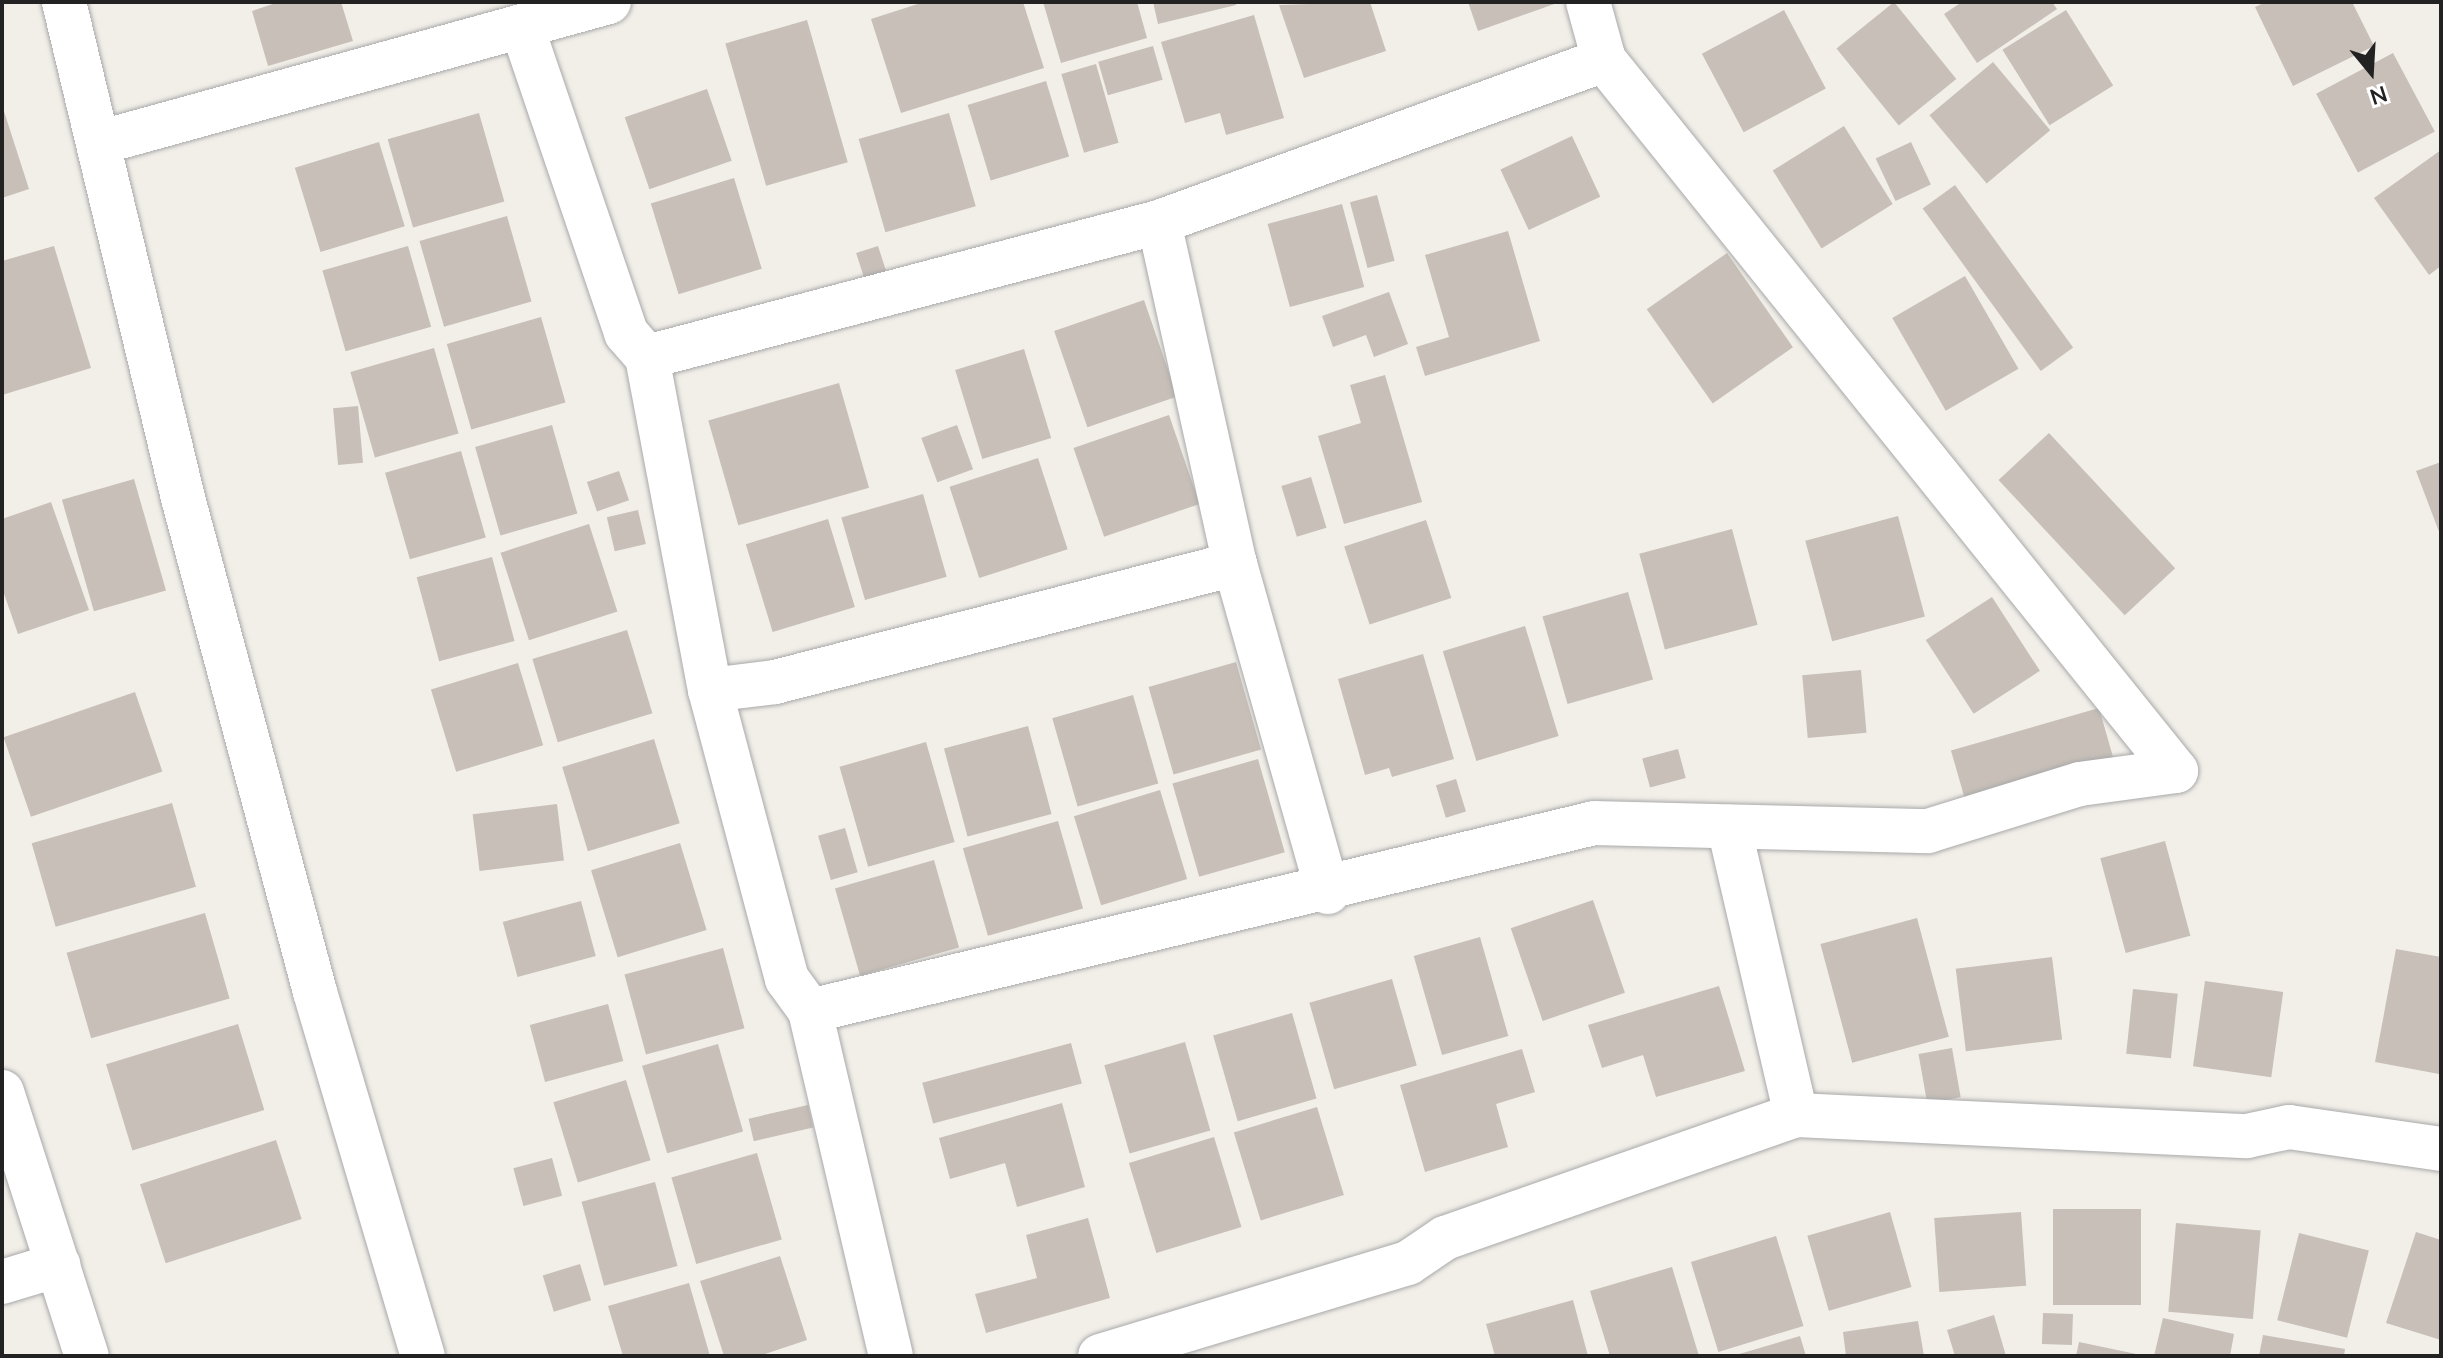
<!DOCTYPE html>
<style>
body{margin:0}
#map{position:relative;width:2443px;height:1358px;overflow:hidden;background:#f2efe9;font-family:"Nunito Sans",sans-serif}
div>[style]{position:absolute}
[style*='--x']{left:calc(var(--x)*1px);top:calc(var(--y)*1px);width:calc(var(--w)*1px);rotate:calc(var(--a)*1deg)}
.building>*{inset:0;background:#c7bfb8;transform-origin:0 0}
.roads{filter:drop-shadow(0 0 2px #a9a9a9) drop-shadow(0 0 2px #a9a9a9)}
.minor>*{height:44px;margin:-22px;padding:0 22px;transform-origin:22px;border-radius:22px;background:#fff}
span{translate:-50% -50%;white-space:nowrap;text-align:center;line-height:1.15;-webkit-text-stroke:6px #fff;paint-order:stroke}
.frame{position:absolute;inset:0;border:4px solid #222;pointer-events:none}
.north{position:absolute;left:2331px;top:32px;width:80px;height:80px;-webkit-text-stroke:6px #fff;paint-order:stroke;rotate:162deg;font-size:22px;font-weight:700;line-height:32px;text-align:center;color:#222}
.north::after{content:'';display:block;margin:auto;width:28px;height:36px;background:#222;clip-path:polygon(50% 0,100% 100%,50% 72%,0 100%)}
</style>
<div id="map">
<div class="building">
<div style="clip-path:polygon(279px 2px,341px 2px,353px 41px,268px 66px,252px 11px)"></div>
<div style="clip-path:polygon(924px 2px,1023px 2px,1044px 68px,901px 113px,871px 19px)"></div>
<div style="clip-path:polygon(1043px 2px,1137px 2px,1147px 38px,1061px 63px)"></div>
<div style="clip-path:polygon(1153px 2px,1236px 2px,1236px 5px,1158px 24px)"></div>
<div style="clip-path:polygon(1370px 2px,1386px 51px,1304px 78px,1279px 5px)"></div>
<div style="clip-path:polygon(1468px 2px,1560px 2px,1478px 31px)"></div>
<div style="left:1894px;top:2px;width:99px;height:74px;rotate:51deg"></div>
<div style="clip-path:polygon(1962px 2px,2052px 2px,2057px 9px,1977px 63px,1944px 14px)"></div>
<div style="clip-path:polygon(2266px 2px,2352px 2px,2374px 46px,2293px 86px,2255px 7px)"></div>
<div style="left:1784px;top:10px;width:89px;height:93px;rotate:62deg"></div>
<div style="left:2066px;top:10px;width:89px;height:75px;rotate:58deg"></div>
<div style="clip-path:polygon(1254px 15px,1284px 118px,1226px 135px,1220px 113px,1185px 123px,1161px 42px)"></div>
<div style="left:807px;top:20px;width:148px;height:85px;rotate:74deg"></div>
<div style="left:1153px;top:46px;width:35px;height:57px;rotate:74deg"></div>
<div style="left:2393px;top:53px;width:89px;height:87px;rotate:62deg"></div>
<div style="left:1993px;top:62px;width:89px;height:83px;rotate:50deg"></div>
<div style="left:1096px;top:64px;width:82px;height:36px;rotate:74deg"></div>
<div style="left:1046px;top:81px;width:79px;height:82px;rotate:73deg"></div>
<div style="left:707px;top:89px;width:76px;height:87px;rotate:71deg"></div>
<div style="clip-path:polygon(2px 105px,29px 189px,2px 198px)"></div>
<div style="left:479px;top:113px;width:92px;height:95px;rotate:74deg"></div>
<div style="left:949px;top:113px;width:97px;height:94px;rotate:74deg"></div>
<div style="left:1844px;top:126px;width:92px;height:84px;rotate:58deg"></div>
<div style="left:1572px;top:136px;width:67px;height:79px;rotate:65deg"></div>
<div style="left:379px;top:142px;width:88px;height:88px;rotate:73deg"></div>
<div style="left:1911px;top:142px;width:47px;height:39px;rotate:65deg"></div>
<div style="clip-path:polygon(2441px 150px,2441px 266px,2429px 275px,2374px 198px)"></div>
<div style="left:734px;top:178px;width:95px;height:87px;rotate:73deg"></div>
<div style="left:1955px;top:185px;width:201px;height:40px;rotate:54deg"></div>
<div style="left:1377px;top:195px;width:68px;height:28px;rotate:75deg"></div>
<div style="left:1342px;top:204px;width:86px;height:77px;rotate:75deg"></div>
<div style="left:507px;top:216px;width:89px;height:91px;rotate:74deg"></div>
<div style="clip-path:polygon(1508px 231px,1540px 341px,1425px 376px,1416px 347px,1449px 337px,1425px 255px)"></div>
<div style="clip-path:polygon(54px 246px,91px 368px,2px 395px,2px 261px)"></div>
<div style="left:408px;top:246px;width:84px;height:89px;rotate:74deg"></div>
<div style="left:878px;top:246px;width:29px;height:23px;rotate:72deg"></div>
<div style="left:1727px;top:253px;width:115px;height:98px;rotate:55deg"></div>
<div style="left:1965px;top:276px;width:107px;height:84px;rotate:60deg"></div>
<div style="clip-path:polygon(1389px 292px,1408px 344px,1374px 357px,1366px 335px,1333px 347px,1322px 316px)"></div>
<div style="left:1144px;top:300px;width:102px;height:95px;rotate:71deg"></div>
<div style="left:541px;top:317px;width:89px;height:98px;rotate:74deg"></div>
<div style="left:434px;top:348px;width:89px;height:87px;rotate:74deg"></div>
<div style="left:1024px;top:349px;width:93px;height:72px;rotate:73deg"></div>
<div style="clip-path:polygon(1385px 375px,1422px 502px,1344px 524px,1318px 436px,1361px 423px,1350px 385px)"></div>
<div style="left:839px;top:383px;width:109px;height:136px;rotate:74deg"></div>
<div style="left:358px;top:406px;width:57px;height:25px;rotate:85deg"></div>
<div style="left:1169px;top:415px;width:94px;height:101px;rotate:71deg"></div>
<div style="left:552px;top:425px;width:92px;height:80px;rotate:74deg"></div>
<div style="left:957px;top:425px;width:47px;height:38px;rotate:70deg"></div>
<div style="left:2049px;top:433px;width:185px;height:69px;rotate:47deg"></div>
<div style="left:461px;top:451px;width:90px;height:79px;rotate:74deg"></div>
<div style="left:1038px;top:458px;width:96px;height:93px;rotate:72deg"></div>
<div style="clip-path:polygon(2441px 462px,2441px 537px,2416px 471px)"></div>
<div style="left:619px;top:471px;width:31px;height:34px;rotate:71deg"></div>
<div style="left:1311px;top:477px;width:53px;height:31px;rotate:73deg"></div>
<div style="left:134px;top:479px;width:116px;height:75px;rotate:74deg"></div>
<div style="left:923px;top:494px;width:86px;height:85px;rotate:74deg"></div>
<div style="clip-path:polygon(51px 502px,89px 610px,18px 634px,2px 588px,2px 519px)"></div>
<div style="left:638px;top:510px;width:35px;height:32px;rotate:77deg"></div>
<div style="left:1898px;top:516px;width:104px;height:96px;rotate:75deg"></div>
<div style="left:828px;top:519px;width:92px;height:86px;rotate:73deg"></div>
<div style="left:1426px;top:520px;width:82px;height:86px;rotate:72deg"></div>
<div style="left:589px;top:524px;width:92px;height:93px;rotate:72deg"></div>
<div style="left:1732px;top:529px;width:99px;height:96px;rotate:75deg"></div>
<div style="left:492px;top:557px;width:87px;height:78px;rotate:75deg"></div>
<div style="left:1628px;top:592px;width:91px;height:89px;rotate:74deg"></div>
<div style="left:1992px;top:597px;width:88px;height:79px;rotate:57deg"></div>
<div style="left:1525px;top:626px;width:115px;height:86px;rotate:73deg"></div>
<div style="left:627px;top:630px;width:87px;height:99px;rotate:73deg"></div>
<div style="clip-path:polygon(1423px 654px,1454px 759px,1392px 777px,1389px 768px,1365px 775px,1338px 679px)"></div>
<div style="left:1236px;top:662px;width:91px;height:91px;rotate:74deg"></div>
<div style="left:518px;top:663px;width:86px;height:91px;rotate:73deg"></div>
<div style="left:1861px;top:670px;width:63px;height:59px;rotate:85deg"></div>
<div style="left:135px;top:692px;width:84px;height:139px;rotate:71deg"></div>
<div style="left:1133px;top:695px;width:92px;height:84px;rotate:74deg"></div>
<div style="left:2099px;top:708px;width:53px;height:154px;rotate:74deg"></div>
<div style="left:1028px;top:726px;width:91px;height:87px;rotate:75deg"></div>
<div style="left:654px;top:739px;width:88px;height:96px;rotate:73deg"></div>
<div style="left:926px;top:742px;width:104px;height:90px;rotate:74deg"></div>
<div style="left:1678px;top:749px;width:30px;height:37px;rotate:75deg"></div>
<div style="left:1258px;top:759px;width:97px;height:89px;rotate:74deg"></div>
<div style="left:1456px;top:779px;width:34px;height:21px;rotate:73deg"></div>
<div style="left:1160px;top:790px;width:93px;height:90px;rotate:73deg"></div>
<div style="left:172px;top:803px;width:87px;height:146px;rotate:74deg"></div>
<div style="left:557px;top:804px;width:57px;height:85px;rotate:83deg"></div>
<div style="left:1058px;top:821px;width:91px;height:99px;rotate:74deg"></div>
<div style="left:845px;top:828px;width:46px;height:28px;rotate:74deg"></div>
<div style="left:2165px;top:841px;width:98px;height:67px;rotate:75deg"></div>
<div style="left:680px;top:843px;width:91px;height:93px;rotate:73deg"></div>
<div style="left:934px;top:860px;width:91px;height:103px;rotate:74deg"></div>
<div style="left:1593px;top:900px;width:98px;height:87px;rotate:71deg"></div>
<div style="left:581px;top:901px;width:57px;height:81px;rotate:75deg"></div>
<div style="left:205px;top:913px;width:89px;height:144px;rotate:74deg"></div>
<div style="left:1917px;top:918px;width:123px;height:100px;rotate:75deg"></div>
<div style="left:1480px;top:937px;width:103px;height:69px;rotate:74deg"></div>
<div style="left:723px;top:948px;width:83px;height:102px;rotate:75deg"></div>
<div style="clip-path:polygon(2396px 949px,2441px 957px,2439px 1074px,2375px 1062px)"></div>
<div style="left:2052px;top:957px;width:83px;height:97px;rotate:83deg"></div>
<div style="left:1392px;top:979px;width:90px;height:86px;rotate:74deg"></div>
<div style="left:2205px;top:981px;width:79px;height:86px;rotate:8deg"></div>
<div style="clip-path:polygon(1719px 986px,1745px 1071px,1656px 1097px,1643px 1055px,1602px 1068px,1588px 1025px)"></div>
<div style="left:2133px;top:989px;width:45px;height:65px;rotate:6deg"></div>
<div style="left:608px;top:1004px;width:59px;height:81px;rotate:75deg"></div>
<div style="left:1292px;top:1013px;width:89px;height:82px;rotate:74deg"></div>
<div style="left:238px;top:1024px;width:90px;height:138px;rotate:73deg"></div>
<div style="left:1185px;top:1042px;width:92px;height:84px;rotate:74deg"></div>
<div style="left:1071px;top:1043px;width:42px;height:154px;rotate:75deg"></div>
<div style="left:718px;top:1044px;width:91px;height:79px;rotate:74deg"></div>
<div style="left:1952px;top:1048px;width:50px;height:34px;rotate:80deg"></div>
<div style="clip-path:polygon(1522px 1049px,1535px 1092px,1496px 1104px,1508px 1147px,1425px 1172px,1400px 1085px)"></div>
<div style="left:626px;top:1080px;width:84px;height:76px;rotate:73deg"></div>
<div style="clip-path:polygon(1062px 1103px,1085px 1187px,1017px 1207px,1005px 1163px,950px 1179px,939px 1138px)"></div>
<div style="left:808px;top:1105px;width:23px;height:61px;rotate:77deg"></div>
<div style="left:1317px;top:1107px;width:92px;height:87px;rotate:73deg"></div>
<div style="left:1214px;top:1137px;width:94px;height:89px;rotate:73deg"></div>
<div style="left:276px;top:1140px;width:83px;height:143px;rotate:72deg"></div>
<div style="left:757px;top:1153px;width:90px;height:89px;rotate:74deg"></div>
<div style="left:552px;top:1158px;width:39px;height:40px;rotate:75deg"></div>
<div style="left:655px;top:1182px;width:87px;height:76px;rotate:75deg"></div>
<div style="left:2053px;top:1209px;width:88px;height:96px"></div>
<div style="left:1890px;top:1212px;width:78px;height:86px;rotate:74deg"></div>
<div style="left:2021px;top:1212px;width:74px;height:87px;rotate:86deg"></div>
<div style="clip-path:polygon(1088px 1218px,1110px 1298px,986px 1333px,975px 1294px,1037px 1278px,1026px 1235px)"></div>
<div style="left:2176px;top:1223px;width:85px;height:89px;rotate:5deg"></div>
<div style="clip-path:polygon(2416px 1232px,2441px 1240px,2441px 1340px,2386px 1323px)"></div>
<div style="left:2299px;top:1233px;width:72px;height:90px;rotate:14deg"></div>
<div style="left:1776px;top:1236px;width:94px;height:89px;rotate:73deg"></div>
<div style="clip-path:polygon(780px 1256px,807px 1340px,759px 1356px,724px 1356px,700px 1281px)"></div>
<div style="left:580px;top:1264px;width:38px;height:39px;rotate:73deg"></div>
<div style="clip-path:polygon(1672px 1267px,1699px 1356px,1610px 1356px,1590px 1291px)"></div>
<div style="clip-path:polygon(689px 1283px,710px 1356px,623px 1356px,608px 1306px)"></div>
<div style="clip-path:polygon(1573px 1300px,1588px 1356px,1495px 1356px,1486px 1324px)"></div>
<div style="left:2043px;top:1313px;width:30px;height:31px;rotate:2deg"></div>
<div style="clip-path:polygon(1994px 1315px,2006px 1356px,1955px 1356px,1947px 1330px)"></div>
<div style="clip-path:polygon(2163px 1318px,2234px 1334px,2230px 1356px,2154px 1356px)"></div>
<div style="clip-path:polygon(1918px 1321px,1924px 1356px,1846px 1356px,1843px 1332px)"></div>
<div style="clip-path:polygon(2263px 1335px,2345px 1349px,2344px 1356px,2259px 1356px)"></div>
<div style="clip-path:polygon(1800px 1336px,1806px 1356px,1736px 1356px,1736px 1355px)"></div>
<div style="clip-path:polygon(2079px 1342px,2141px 1355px,2141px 1356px,2076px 1356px)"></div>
</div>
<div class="roads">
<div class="minor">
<div style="--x:64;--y:2;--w:510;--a:76.51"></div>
<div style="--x:183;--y:498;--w:511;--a:75.04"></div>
<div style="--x:315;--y:992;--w:380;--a:73.5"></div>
<div style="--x:523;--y:30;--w:320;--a:71.2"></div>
<div style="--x:626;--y:333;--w:32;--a:49"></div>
<div style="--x:647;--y:357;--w:339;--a:79.3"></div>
<div style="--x:710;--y:690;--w:299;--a:75.1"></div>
<div style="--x:787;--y:979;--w:39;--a:54"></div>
<div style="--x:810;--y:1011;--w:354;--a:76.8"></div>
<div style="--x:98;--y:143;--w:530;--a:-15.43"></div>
<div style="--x:1159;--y:222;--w:350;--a:77.5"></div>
<div style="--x:1235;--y:564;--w:341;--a:74.2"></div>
<div style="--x:647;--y:357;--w:529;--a:-14.77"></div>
<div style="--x:1159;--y:222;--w:474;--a:-20"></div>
<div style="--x:710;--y:690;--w:65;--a:-7"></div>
<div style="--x:775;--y:682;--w:475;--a:-14.4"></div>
<div style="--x:1729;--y:827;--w:296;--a:76.9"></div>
<div style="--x:810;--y:1011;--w:806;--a:-13.48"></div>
<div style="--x:1594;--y:823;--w:334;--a:1.4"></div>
<div style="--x:1928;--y:831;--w:159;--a:-17.2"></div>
<div style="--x:2080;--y:784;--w:97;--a:-7.7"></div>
<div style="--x:2176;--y:771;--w:913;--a:-128.82"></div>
<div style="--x:1604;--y:60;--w:60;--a:-105.4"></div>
<div style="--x:2;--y:1092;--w:277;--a:72.2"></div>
<div style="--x:2;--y:1282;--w:59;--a:-16.9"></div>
<div style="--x:1100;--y:1356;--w:322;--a:-16.8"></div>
<div style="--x:1408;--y:1263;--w:45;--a:-34"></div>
<div style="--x:1445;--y:1238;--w:372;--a:-19.3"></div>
<div style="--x:1796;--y:1115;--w:451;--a:2.7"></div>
<div style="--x:2247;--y:1136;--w:43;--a:-12.1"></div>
<div style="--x:2289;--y:1127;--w:154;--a:8.2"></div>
</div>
</div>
<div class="frame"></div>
<div class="north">N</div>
</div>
